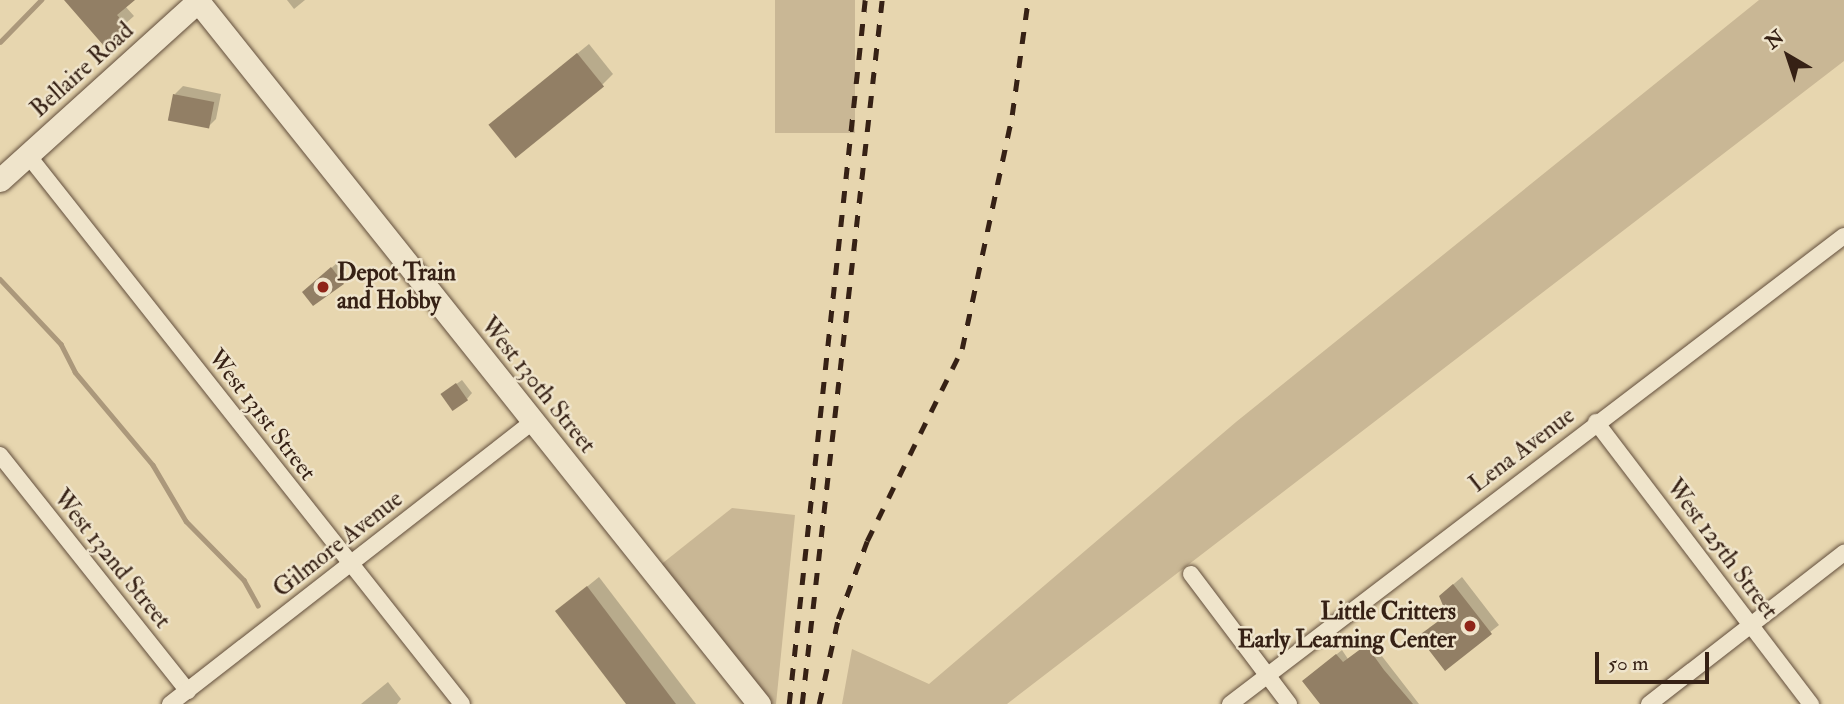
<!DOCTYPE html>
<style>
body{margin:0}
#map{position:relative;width:1844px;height:704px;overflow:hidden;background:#e7d6af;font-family:"IM FELL Double Pica",serif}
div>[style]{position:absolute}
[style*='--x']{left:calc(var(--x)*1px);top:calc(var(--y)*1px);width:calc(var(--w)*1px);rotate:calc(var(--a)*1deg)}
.green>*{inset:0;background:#c9b795;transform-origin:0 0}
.shadow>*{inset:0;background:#0003}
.stream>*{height:4.5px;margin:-2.25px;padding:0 2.25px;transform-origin:2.25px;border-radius:2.25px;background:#ab987b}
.building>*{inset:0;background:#927f65;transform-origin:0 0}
.roads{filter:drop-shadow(0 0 2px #624e3c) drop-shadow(0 0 2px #624e3c)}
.street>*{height:16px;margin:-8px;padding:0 8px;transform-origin:8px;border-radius:8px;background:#efe4cb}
.secondary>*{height:23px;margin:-11.5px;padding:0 11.5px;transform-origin:11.5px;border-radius:11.5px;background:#efe4cb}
.rail>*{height:4.5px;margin-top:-2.25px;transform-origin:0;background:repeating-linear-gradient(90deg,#362115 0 12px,transparent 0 24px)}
.dots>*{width:19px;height:19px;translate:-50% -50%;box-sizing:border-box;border:4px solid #efe4cb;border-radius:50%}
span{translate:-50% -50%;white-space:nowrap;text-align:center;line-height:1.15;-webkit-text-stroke:5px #efe4cb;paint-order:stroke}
.street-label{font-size:24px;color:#362115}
.poi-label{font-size:24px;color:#362115;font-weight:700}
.left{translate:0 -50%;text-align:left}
.right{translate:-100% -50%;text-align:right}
.north{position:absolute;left:1753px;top:21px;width:70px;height:70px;-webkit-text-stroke:5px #efe4cb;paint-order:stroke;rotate:321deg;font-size:19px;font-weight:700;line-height:28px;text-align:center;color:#362115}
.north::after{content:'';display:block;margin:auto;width:24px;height:32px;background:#362115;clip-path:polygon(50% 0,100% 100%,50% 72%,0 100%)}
.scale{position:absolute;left:1595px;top:652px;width:114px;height:32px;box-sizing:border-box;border:4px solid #362115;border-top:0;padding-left:9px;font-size:21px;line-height:24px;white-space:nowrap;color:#362115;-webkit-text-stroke:5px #efe4cb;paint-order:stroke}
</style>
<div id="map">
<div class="green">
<div style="left:775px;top:0;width:80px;height:133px"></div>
<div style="clip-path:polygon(1759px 0,1844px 0,1844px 61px,1007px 704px,842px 704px,852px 649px,929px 684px,1236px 422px)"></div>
<div style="clip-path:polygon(732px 508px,795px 515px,776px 704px,768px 704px,659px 566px)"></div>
</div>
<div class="shadow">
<div style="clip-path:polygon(66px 0,132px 0,125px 6px,134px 16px,104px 43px)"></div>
<div style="clip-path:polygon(287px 0,305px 0,294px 9px)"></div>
<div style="clip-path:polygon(589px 44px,613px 74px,602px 85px,503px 114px)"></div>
<div style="clip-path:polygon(183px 86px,221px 94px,216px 119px,208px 127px,175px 94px)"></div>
<div style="clip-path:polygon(337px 263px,348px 277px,343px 282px,310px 287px)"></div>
<div style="clip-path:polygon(462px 380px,472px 393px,467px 399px,448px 390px)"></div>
<div style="clip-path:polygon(599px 577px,696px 704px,628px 704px,557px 611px)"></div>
<div style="clip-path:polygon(1462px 577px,1499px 625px,1445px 668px,1429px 628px,1448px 614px,1449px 588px)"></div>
<div style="clip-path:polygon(1371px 642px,1419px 704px,1323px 704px,1308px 677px,1342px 650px,1348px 659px)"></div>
<div style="clip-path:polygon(388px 682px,401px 699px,397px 704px,361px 704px)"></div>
</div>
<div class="stream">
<div style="--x:0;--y:42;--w:59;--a:-45.7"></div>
<div style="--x:0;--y:279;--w:89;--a:46.8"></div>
<div style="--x:61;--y:344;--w:31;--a:63"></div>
<div style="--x:75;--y:372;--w:121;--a:50"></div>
<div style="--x:153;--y:465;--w:65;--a:59.5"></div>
<div style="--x:186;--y:521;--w:83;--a:45.5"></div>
<div style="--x:244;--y:580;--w:29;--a:61"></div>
</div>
<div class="building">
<div style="clip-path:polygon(64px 0,135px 0,117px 15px,127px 26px,104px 46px)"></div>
<div style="left:577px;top:53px;width:43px;height:114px;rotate:51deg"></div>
<div style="left:173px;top:94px;width:42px;height:27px;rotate:11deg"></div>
<div style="clip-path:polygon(331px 267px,344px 284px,313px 306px,302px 292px)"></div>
<div style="left:456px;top:383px;width:21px;height:19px;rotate:55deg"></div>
<div style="clip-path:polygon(1453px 584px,1492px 634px,1445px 671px,1418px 636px,1447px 615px,1439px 596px)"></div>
<div style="clip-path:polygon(587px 586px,676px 704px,626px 704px,555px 611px)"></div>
<div style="clip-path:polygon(1366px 645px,1384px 670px,1413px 704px,1320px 704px,1302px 681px,1336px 654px,1343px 662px)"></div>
</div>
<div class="roads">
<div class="street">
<div style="--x:27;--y:154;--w:701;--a:51.66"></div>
<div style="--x:1596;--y:422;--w:355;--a:52.7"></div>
<div style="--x:0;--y:455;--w:302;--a:51.5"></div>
<div style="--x:1191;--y:574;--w:163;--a:53"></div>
<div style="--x:170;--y:704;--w:461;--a:-37.9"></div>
<div style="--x:1230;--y:704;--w:772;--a:-37.32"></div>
<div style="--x:1649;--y:704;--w:247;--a:-37.8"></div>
</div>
<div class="secondary">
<div style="--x:197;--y:0;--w:901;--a:51.4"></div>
<div style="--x:0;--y:180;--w:268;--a:-42.1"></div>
</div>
</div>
<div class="rail">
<div style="--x:789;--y:704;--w:708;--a:-83.84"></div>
<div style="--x:802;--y:704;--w:709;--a:-83.52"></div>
<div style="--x:819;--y:704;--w:87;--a:-77.4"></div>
<div style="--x:838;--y:619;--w:83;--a:-69.6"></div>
<div style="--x:867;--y:541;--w:214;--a:-63.7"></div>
<div style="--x:962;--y:349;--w:239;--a:-77.9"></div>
<div style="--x:1012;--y:115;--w:116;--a:-82.1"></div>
</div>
<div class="dots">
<div style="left:323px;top:287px;background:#8f2418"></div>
<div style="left:1470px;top:626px;background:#8f2418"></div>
</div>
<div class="street-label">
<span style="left:82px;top:70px;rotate:-42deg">Bellaire Road</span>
<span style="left:538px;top:385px;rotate:51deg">West 130th Street</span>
<span style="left:262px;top:415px;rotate:52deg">West 131st Street</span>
<span style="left:1522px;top:450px;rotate:-37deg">Lena Avenue</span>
<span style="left:338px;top:544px;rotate:-38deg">Gilmore Avenue</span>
<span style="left:1722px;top:549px;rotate:53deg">West 125th Street</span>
<span style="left:112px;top:559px;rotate:51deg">West 132nd Street</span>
</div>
<div class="poi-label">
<span class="left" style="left:337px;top:287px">Depot Train<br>and Hobby</span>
<span class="right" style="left:1456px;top:626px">Little Critters<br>Early Learning Center</span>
</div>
<div class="north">N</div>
<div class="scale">50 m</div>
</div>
